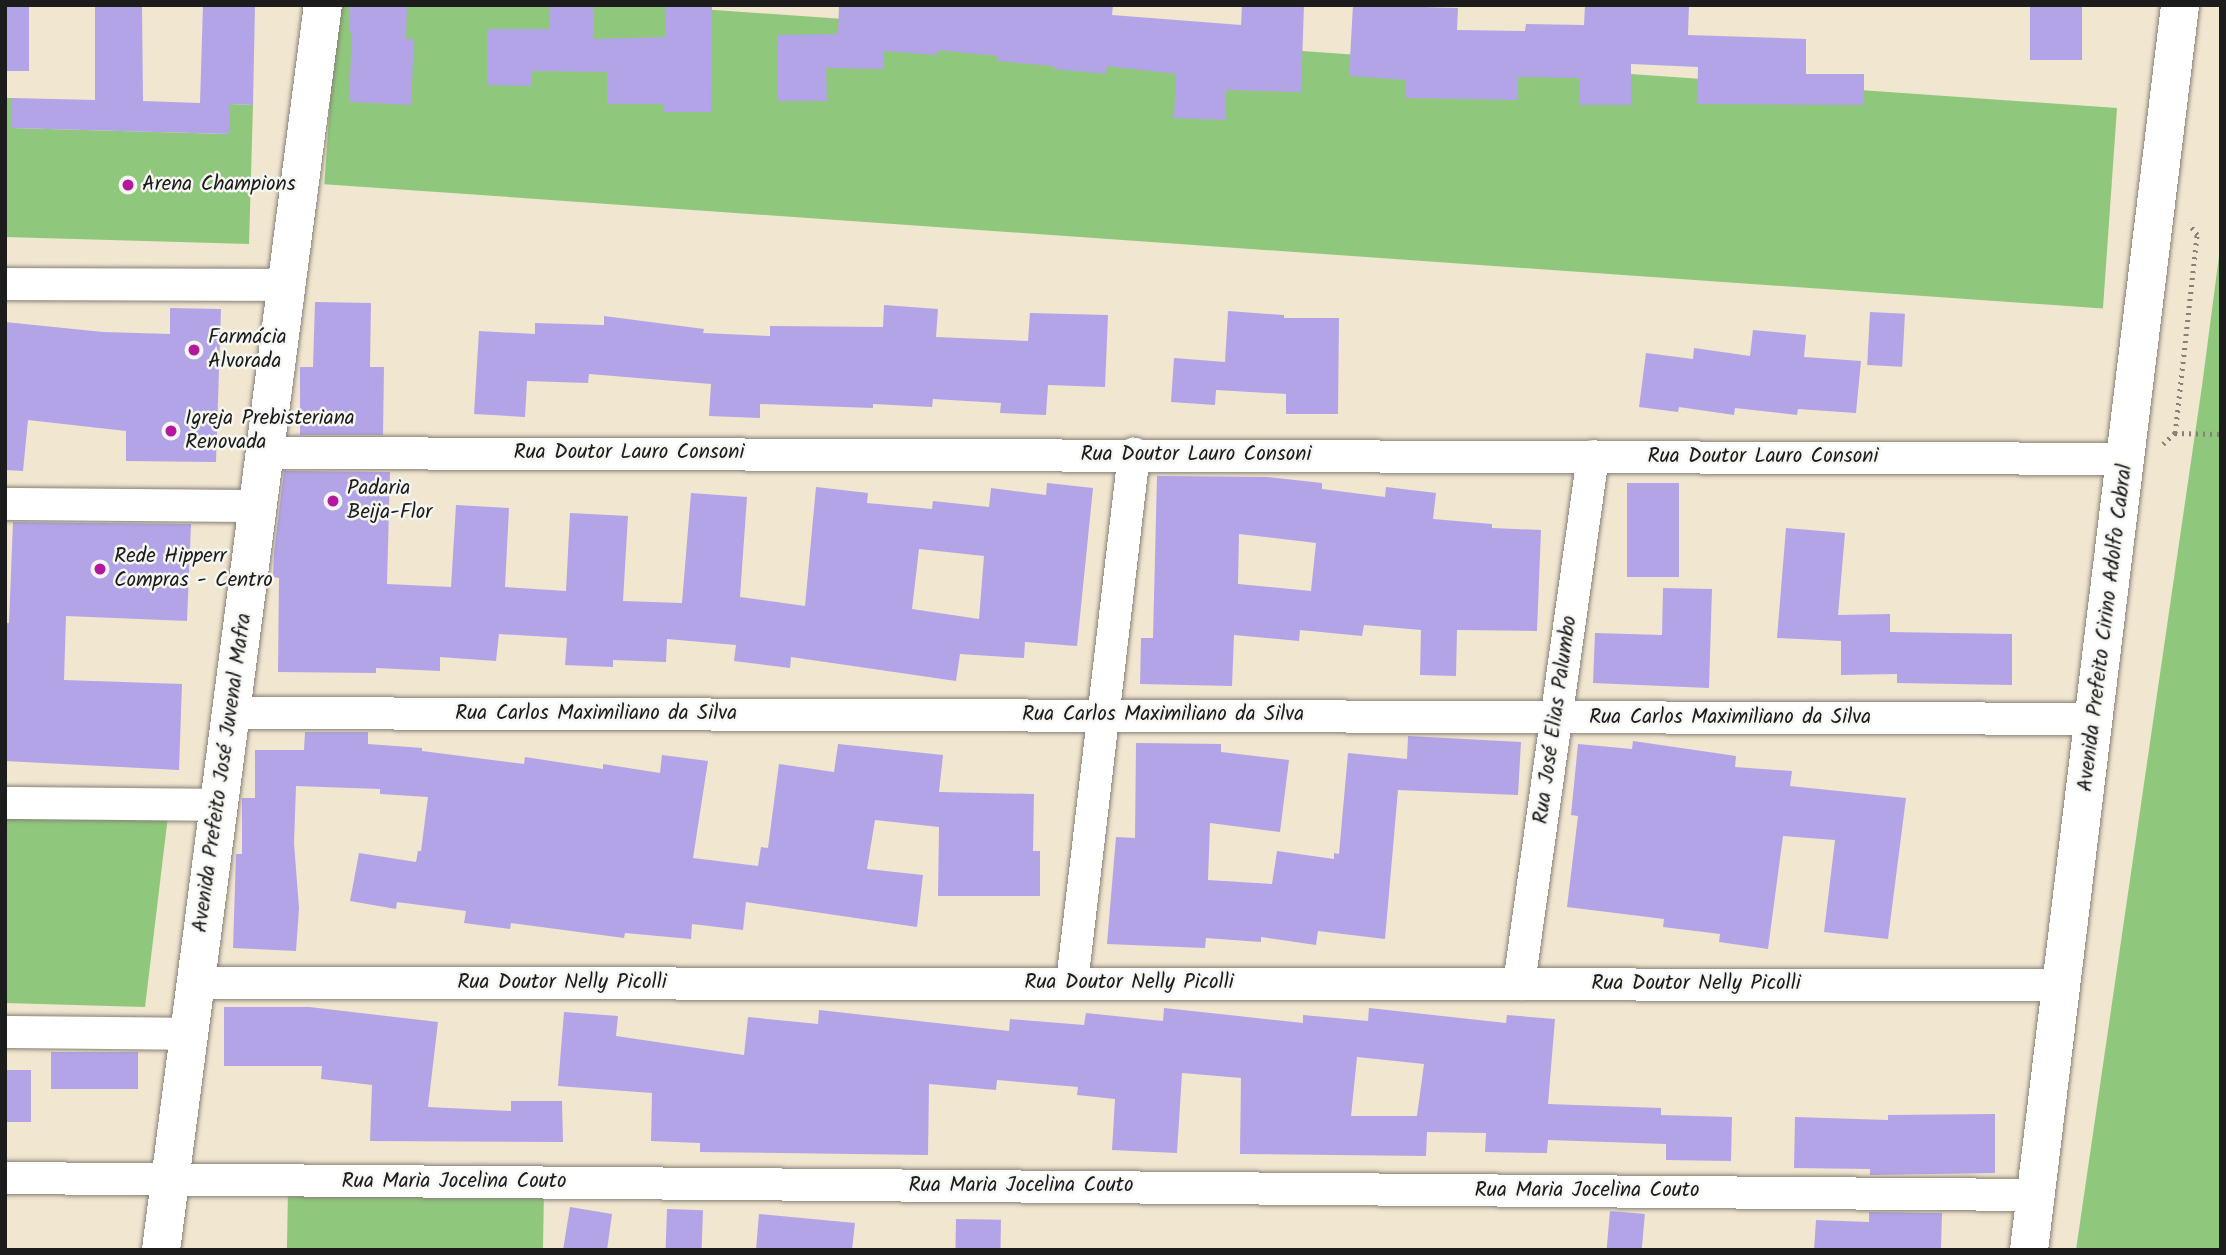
<!DOCTYPE html>
<meta charset="utf-8">
<style>
body{margin:0}
#map{position:relative;width:2226px;height:1255px;overflow:hidden;background:#f1e6d0;font-family:Kalam,sans-serif}
div>[style]{position:absolute}
[style*='--x']{left:calc(var(--x)*1px);top:calc(var(--y)*1px);width:calc(var(--w)*1px);rotate:calc(var(--a)*1deg)}
.green>*{inset:0;background:#8fc87c;transform-origin:0 0}
.building>*{inset:0;background:#b3a4e7;transform-origin:0 0}
.path>*{height:4.5px;margin-top:-2.25px;transform-origin:0;background:repeating-linear-gradient(90deg,#868176 0 2px,transparent 0 7px)}
.roads{filter:drop-shadow(0 0 2px #868176) drop-shadow(0 0 2px #868176)}
.street>*{height:32px;margin:-16px;padding:0 16px;transform-origin:16px;border-radius:16px;background:#fff}
.secondary>*{height:38px;margin:-19px;padding:0 19px;transform-origin:19px;border-radius:19px;background:#fff}
.dots>*{width:19px;height:19px;translate:-50% -50%;box-sizing:border-box;border:4px solid #f6f6f2;border-radius:50%}
span{translate:-50% -50%;white-space:nowrap;text-align:center;line-height:1.15;-webkit-text-stroke:5px #f6f6f2;paint-order:stroke}
.poi-label{font-size:21px;color:#1c1c1c}
.left{translate:0 -50%;text-align:left}
.street-label{font-size:21px;color:#1c1c1c}
.frame{position:absolute;inset:0;border:7px solid #1c1c1c;pointer-events:none}
</style>
<div id="map">
<div class="green">
<div style="clip-path:polygon(5px 98px,12px 98px,12px 128px,228px 134px,229px 104px,253px 105px,249px 244px,5px 237px)"></div>
<div style="left:2117px;top:108px;width:201px;height:1783px;rotate:94deg"></div>
<div style="clip-path:polygon(2221px 241px,2221px 1250px,2076px 1250px,2202px 386px)"></div>
<div style="clip-path:polygon(5px 811px,168px 816px,145px 1007px,5px 1003px)"></div>
<div style="left:288px;top:1188px;width:256px;height:62px;rotate:1deg"></div>
</div>
<div class="building">
<div style="left:5px;top:5px;width:24px;height:66px"></div>
<div style="clip-path:polygon(95px 5px,142px 5px,143px 101px,200px 103px,203px 5px,255px 5px,253px 105px,230px 104px,229px 134px,12px 128px,12px 98px,95px 100px)"></div>
<div style="clip-path:polygon(349px 5px,407px 5px,406px 39px,414px 39px,411px 105px,349px 102px,352px 32px,349px 32px)"></div>
<div style="clip-path:polygon(550px 5px,594px 5px,594px 39px,665px 37px,665px 5px,712px 5px,711px 112px,664px 112px,664px 104px,607px 104px,607px 72px,532px 71px,532px 86px,487px 85px,487px 29px,549px 29px)"></div>
<div style="clip-path:polygon(839px 5px,1113px 5px,1112px 15px,1241px 25px,1242px 5px,1304px 5px,1301px 92px,1226px 90px,1225px 120px,1174px 118px,1176px 74px,1107px 66px,1106px 74px,1053px 69px,1053px 66px,998px 61px,998px 56px,937px 50px,937px 55px,884px 51px,884px 69px,826px 68px,827px 101px,778px 101px,777px 35px,838px 34px)"></div>
<div style="clip-path:polygon(1353px 5px,1458px 8px,1457px 30px,1525px 31px,1526px 24px,1584px 25px,1585px 5px,1689px 5px,1688px 35px,1806px 39px,1806px 74px,1864px 74px,1864px 105px,1697px 104px,1698px 67px,1631px 64px,1631px 105px,1580px 105px,1580px 78px,1518px 77px,1518px 100px,1405px 98px,1406px 80px,1349px 76px)"></div>
<div style="left:2030px;top:5px;width:52px;height:55px"></div>
<div style="clip-path:polygon(315px 302px,371px 303px,370px 367px,384px 367px,383px 435px,300px 435px,300px 367px,313px 367px)"></div>
<div style="clip-path:polygon(884px 305px,938px 309px,936px 337px,1028px 341px,1030px 313px,1108px 315px,1105px 387px,1048px 385px,1046px 415px,1000px 413px,1001px 403px,933px 399px,932px 407px,873px 404px,873px 408px,760px 404px,760px 418px,709px 416px,711px 384px,589px 374px,588px 383px,527px 381px,525px 417px,474px 414px,479px 331px,535px 334px,535px 323px,604px 325px,604px 316px,704px 329px,703px 333px,770px 336px,770px 326px,883px 327px)"></div>
<div style="clip-path:polygon(170px 308px,221px 309px,216px 462px,126px 461px,126px 431px,28px 420px,23px 471px,5px 470px,5px 322px,103px 332px,170px 334px)"></div>
<div style="clip-path:polygon(1228px 311px,1284px 315px,1284px 318px,1339px 318px,1338px 414px,1286px 414px,1286px 394px,1216px 390px,1215px 405px,1171px 402px,1174px 358px,1225px 362px)"></div>
<div style="left:1870px;top:312px;width:35px;height:53px;rotate:3deg"></div>
<div style="clip-path:polygon(1753px 330px,1806px 335px,1804px 357px,1861px 361px,1856px 413px,1798px 409px,1797px 415px,1735px 408px,1734px 415px,1679px 407px,1678px 412px,1639px 407px,1646px 353px,1693px 359px,1694px 348px,1750px 356px)"></div>
<div style="clip-path:polygon(evenodd,284px 471px,390px 472px,387px 584px,451px 587px,456px 505px,509px 508px,505px 587px,566px 591px,570px 513px,628px 516px,623px 601px,682px 603px,691px 493px,747px 497px,740px 597px,805px 606px,816px 487px,868px 493px,867px 503px,932px 509px,933px 501px,989px 507px,991px 488px,1046px 495px,1047px 483px,1093px 488px,1077px 646px,1025px 642px,1024px 658px,960px 654px,956px 681px,791px 657px,790px 668px,734px 661px,736px 645px,667px 639px,666px 662px,613px 660px,613px 667px,565px 665px,567px 638px,499px 634px,496px 661px,440px 657px,440px 671px,376px 668px,376px 673px,278px 672px,279px 578px,273px 577px,274px 553px,284px 471px,919px 549px,984px 556px,979px 619px,912px 609px,919px 549px)"></div>
<div style="clip-path:polygon(evenodd,1157px 476px,1267px 477px,1322px 483px,1322px 489px,1385px 497px,1386px 487px,1436px 493px,1433px 519px,1492px 524px,1492px 528px,1541px 530px,1537px 631px,1457px 630px,1456px 676px,1420px 675px,1421px 630px,1364px 625px,1362px 636px,1300px 630px,1299px 641px,1234px 635px,1232px 686px,1140px 684px,1141px 638px,1153px 638px,1157px 476px,1239px 534px,1316px 543px,1311px 591px,1238px 584px,1239px 534px)"></div>
<div style="left:1627px;top:483px;width:52px;height:94px"></div>
<div style="clip-path:polygon(13px 522px,191px 524px,187px 621px,66px 616px,64px 680px,182px 684px,179px 770px,5px 761px,5px 623px,9px 623px)"></div>
<div style="clip-path:polygon(1786px 528px,1845px 533px,1838px 615px,1890px 614px,1890px 632px,2012px 634px,2012px 685px,1897px 683px,1897px 674px,1841px 675px,1841px 641px,1777px 638px)"></div>
<div style="clip-path:polygon(1663px 588px,1712px 589px,1709px 688px,1593px 683px,1595px 633px,1662px 635px)"></div>
<div style="clip-path:polygon(305px 732px,368px 732px,368px 744px,422px 748px,422px 751px,524px 764px,525px 757px,603px 769px,603px 764px,660px 773px,662px 755px,708px 761px,693px 858px,758px 866px,761px 847px,768px 848px,779px 764px,834px 772px,838px 744px,943px 755px,939px 792px,1034px 794px,1033px 851px,1040px 851px,1040px 896px,938px 896px,939px 827px,875px 820px,867px 869px,923px 875px,917px 927px,746px 902px,743px 930px,692px 924px,691px 939px,625px 933px,624px 938px,511px 923px,510px 929px,464px 923px,466px 911px,397px 902px,396px 909px,350px 901px,359px 853px,416px 862px,418px 851px,421px 851px,428px 797px,380px 794px,380px 789px,296px 786px,294px 843px,299px 908px,296px 951px,233px 948px,236px 854px,242px 854px,242px 798px,255px 798px,255px 750px,304px 750px)"></div>
<div style="clip-path:polygon(1408px 736px,1521px 742px,1518px 795px,1398px 790px,1385px 939px,1318px 931px,1316px 945px,1261px 937px,1261px 942px,1206px 938px,1205px 948px,1107px 944px,1116px 837px,1135px 838px,1136px 743px,1221px 744px,1221px 752px,1289px 760px,1280px 832px,1210px 823px,1208px 880px,1272px 884px,1277px 851px,1334px 859px,1334px 853px,1339px 854px,1348px 753px,1407px 759px)"></div>
<div style="clip-path:polygon(1633px 741px,1736px 756px,1735px 767px,1792px 771px,1790px 786px,1906px 798px,1888px 939px,1824px 932px,1835px 840px,1783px 836px,1768px 949px,1719px 942px,1720px 934px,1663px 927px,1664px 919px,1567px 907px,1578px 816px,1571px 815px,1578px 744px,1632px 749px)"></div>
<div style="clip-path:polygon(224px 1007px,309px 1007px,438px 1022px,428px 1107px,511px 1111px,511px 1101px,562px 1101px,563px 1142px,370px 1141px,372px 1085px,321px 1079px,322px 1066px,224px 1066px)"></div>
<div style="clip-path:polygon(evenodd,1164px 1008px,1303px 1023px,1303px 1015px,1368px 1021px,1369px 1008px,1506px 1023px,1507px 1015px,1555px 1019px,1548px 1104px,1661px 1108px,1661px 1115px,1732px 1117px,1731px 1161px,1666px 1160px,1666px 1144px,1548px 1140px,1547px 1153px,1485px 1152px,1486px 1133px,1427px 1132px,1426px 1156px,1240px 1154px,1241px 1078px,1182px 1073px,1177px 1153px,1112px 1150px,1115px 1099px,1077px 1095px,1078px 1087px,997px 1080px,996px 1090px,929px 1084px,928px 1155px,700px 1152px,700px 1143px,651px 1141px,652px 1093px,558px 1086px,564px 1012px,618px 1016px,616px 1036px,744px 1055px,748px 1017px,818px 1024px,819px 1010px,1009px 1031px,1010px 1019px,1084px 1025px,1086px 1013px,1163px 1021px,1164px 1008px,1357px 1057px,1424px 1064px,1417px 1116px,1351px 1116px,1357px 1057px)"></div>
<div style="left:51px;top:1052px;width:87px;height:37px"></div>
<div style="left:5px;top:1070px;width:26px;height:52px"></div>
<div style="clip-path:polygon(1995px 1114px,1995px 1173px,1870px 1175px,1870px 1169px,1794px 1168px,1795px 1117px,1888px 1120px,1888px 1115px)"></div>
<div style="clip-path:polygon(570px 1207px,612px 1214px,607px 1250px,563px 1250px)"></div>
<div style="left:667px;top:1209px;width:36px;height:41px;rotate:2deg"></div>
<div style="left:1610px;top:1211px;width:35px;height:39px;rotate:5deg"></div>
<div style="clip-path:polygon(1869px 1212px,1942px 1213px,1941px 1250px,1814px 1250px,1816px 1220px,1869px 1222px)"></div>
<div style="clip-path:polygon(759px 1214px,855px 1223px,852px 1250px,756px 1250px)"></div>
<div style="left:956px;top:1219px;width:45px;height:31px;rotate:1deg"></div>
</div>
<div class="path">
<div style="--x:2175;--y:433;--w:46;--a:1.2"></div>
<div style="--x:2163;--y:444;--w:16;--a:-43"></div>
<div style="--x:2175;--y:433;--w:199;--a:-83.7"></div>
<div style="--x:2197;--y:235;--w:14;--a:-126"></div>
</div>
<div class="roads">
<div class="street">
<div style="--x:5;--y:284;--w:283;--a:0.2"></div>
<div style="--x:265;--y:453;--w:1862;--a:0.18"></div>
<div style="--x:5;--y:504;--w:253;--a:0.5"></div>
<div style="--x:231;--y:713;--w:1863;--a:0.18"></div>
<div style="--x:5;--y:803;--w:214;--a:0.5"></div>
<div style="--x:196;--y:983;--w:1865;--a:0.06"></div>
<div style="--x:1072;--y:983;--w:533;--a:-83.32"></div>
<div style="--x:1519;--y:984;--w:533;--a:-82.02"></div>
<div style="--x:5;--y:1032;--w:184;--a:0.6"></div>
<div style="--x:5;--y:1178;--w:2031;--a:0.48"></div>
</div>
<div class="secondary">
<div style="--x:161;--y:1250;--w:1255;--a:-82.59"></div>
<div style="--x:2029;--y:1250;--w:1254;--a:-83.08"></div>
</div>
</div>
<div class="dots">
<div style="left:128px;top:185px;background:#b5179e"></div>
<div style="left:194px;top:350px;background:#b5179e"></div>
<div style="left:171px;top:431px;background:#b5179e"></div>
<div style="left:333px;top:501px;background:#b5179e"></div>
<div style="left:100px;top:569px;background:#b5179e"></div>
</div>
<div class="poi-label">
<span class="left" style="left:142px;top:185px">Arena Champions</span>
<span class="left" style="left:208px;top:350px">Farmácia<br>Alvorada</span>
<span class="left" style="left:185px;top:431px">Igreja Prebisteriana<br>Renovada</span>
<span class="left" style="left:347px;top:501px">Padaria<br>Beija-Flor</span>
<span class="left" style="left:114px;top:569px">Rede Hipperr<br>Compras - Centro</span>
</div>
<div class="street-label">
<span style="left:629px;top:453px">Rua Doutor Lauro Consoni</span>
<span style="left:1196px;top:455px">Rua Doutor Lauro Consoni</span>
<span style="left:1763px;top:457px">Rua Doutor Lauro Consoni</span>
<span style="left:2106px;top:628px;rotate:-83deg">Avenida Prefeito Cirino Adolfo Cabral</span>
<span style="left:596px;top:714px">Rua Carlos Maximiliano da Silva</span>
<span style="left:1163px;top:715px">Rua Carlos Maximiliano da Silva</span>
<span style="left:1730px;top:718px">Rua Carlos Maximiliano da Silva</span>
<span style="left:1556px;top:720px;rotate:-82deg">Rua José Elias Palumbo</span>
<span style="left:223px;top:773px;rotate:-82deg">Avenida Prefeito José Juvenal Mafra</span>
<span style="left:562px;top:983px">Rua Doutor Nelly Picolli</span>
<span style="left:1129px;top:983px">Rua Doutor Nelly Picolli</span>
<span style="left:1696px;top:984px">Rua Doutor Nelly Picolli</span>
<span style="left:454px;top:1182px">Rua Maria Jocelina Couto</span>
<span style="left:1021px;top:1186px">Rua Maria Jocelina Couto</span>
<span style="left:1587px;top:1191px">Rua Maria Jocelina Couto</span>
</div>
<div class="frame"></div>
</div>
